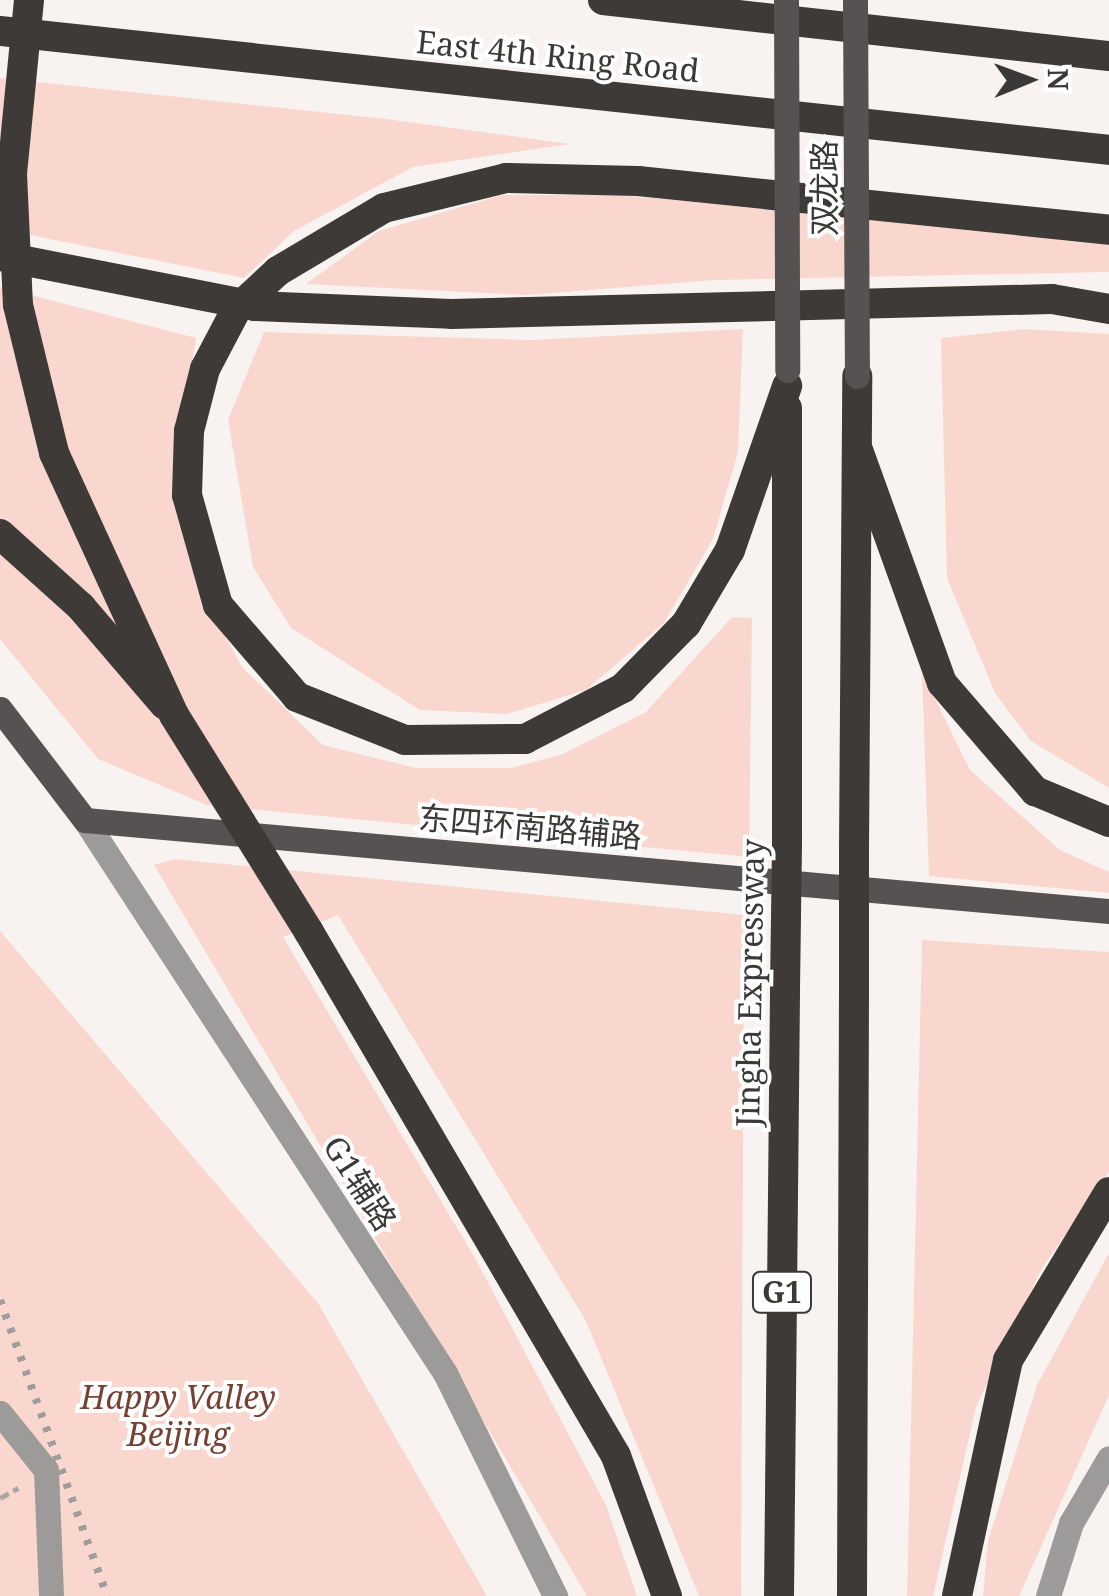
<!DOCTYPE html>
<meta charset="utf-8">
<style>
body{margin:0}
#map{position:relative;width:1109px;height:1596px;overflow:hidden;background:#f8f3f1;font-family:"Noto Serif","Noto Sans SC",serif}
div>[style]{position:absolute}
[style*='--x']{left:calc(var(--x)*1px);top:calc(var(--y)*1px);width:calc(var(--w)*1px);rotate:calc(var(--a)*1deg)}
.green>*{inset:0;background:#f9d7ce}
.path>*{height:5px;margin-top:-2.5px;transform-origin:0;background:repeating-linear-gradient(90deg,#aba7a5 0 10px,transparent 0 15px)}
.minor>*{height:25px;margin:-12.5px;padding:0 12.5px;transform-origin:12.5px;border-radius:12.5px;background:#9d9b9a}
.major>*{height:25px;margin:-12.5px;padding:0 12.5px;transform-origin:12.5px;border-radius:12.5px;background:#565251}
.highway>*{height:30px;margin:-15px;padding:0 15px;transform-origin:15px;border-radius:15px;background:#3e3a38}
.rail>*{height:8px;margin-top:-4px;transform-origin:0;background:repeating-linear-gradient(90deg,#a19d9c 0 5px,transparent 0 15px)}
.major-bridge>*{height:25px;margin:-12.5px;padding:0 12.5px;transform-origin:12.5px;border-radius:12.5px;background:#565251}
.highway-bridge>*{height:30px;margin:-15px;padding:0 15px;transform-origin:15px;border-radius:15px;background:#3e3a38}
span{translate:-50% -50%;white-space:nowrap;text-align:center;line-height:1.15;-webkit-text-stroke:8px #fff;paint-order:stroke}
.shield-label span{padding:2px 8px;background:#fff;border:2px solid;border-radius:8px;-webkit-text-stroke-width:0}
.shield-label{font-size:30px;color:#3b3938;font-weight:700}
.street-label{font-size:32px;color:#3b3938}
.park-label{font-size:32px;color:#754132;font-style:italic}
.north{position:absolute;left:979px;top:30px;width:100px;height:100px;-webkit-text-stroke:8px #fff;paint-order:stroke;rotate:89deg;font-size:28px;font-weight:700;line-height:40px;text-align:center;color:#3b3938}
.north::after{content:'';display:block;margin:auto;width:35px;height:45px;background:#3b3938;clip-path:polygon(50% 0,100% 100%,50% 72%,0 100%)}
</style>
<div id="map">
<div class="green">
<div style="clip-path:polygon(0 78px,386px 119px,570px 144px,413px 167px,294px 231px,244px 278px,0 229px)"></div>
<div style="clip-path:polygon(502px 195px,618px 195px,1109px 238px,1109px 272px,714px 280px,527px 295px,306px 284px,379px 231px)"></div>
<div style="clip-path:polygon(0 287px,196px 338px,174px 488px,196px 583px,242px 667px,323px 745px,416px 768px,511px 768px,563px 754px,646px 712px,732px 617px,752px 618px,749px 857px,207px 805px,98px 759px,0 639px)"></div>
<div style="clip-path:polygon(743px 329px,738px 452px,713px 539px,664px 623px,586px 690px,507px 714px,420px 710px,291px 628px,253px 567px,228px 420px,264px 332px,531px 340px)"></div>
<div style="clip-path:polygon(1024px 329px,1109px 334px,1109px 788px,1031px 741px,995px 693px,947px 578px,941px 338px)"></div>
<div style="clip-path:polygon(922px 672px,970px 770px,1060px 850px,1109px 872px,1109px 893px,929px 876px)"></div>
<div style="clip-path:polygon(174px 859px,744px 915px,741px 1596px,699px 1596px,586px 1321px,338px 915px,283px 937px,474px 1256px,606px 1505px,637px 1596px,587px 1596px,154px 865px)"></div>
<div style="clip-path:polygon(0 931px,318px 1303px,487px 1596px,0 1596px)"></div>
<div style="clip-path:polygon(922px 940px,1109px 952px,1109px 1172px,1042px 1268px,976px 1407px,933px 1596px,907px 1596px)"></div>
<div style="clip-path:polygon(1109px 1253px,1109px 1395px,1019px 1596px,983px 1596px,988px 1541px,1037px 1385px)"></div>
</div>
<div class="path">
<div style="--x:0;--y:1498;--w:21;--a:-29"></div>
</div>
<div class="minor">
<div style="--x:85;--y:820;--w:660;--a:56.94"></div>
<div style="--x:445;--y:1373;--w:249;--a:63.7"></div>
<div style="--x:0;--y:1413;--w:73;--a:51.1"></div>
<div style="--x:46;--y:1470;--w:126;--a:87.7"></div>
<div style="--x:1048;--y:1596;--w:77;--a:-72.5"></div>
<div style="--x:1071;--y:1523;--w:75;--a:-59.7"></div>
</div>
<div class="major">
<div style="--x:0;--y:709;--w:140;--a:52.6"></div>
<div style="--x:85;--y:820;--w:1028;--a:5.08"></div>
</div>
<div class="highway">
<div style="--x:603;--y:0;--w:509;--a:6.32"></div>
<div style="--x:0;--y:31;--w:1115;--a:6.12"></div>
<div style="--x:0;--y:256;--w:260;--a:11.1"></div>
<div style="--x:255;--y:306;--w:196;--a:2.3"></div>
<div style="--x:451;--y:314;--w:601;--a:-1.43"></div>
<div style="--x:1052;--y:299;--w:58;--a:10"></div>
<div style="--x:278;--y:271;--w:123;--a:-30.7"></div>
<div style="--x:384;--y:208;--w:126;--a:-13.8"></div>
<div style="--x:506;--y:178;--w:132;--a:1.3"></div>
<div style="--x:638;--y:181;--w:474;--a:5.9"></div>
<div style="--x:205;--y:369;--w:64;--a:104.5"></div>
<div style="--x:189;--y:431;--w:64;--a:91.8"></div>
<div style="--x:187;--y:495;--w:114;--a:74.3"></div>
<div style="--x:218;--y:605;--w:121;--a:49.3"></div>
<div style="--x:297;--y:697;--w:116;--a:21.7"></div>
<div style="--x:405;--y:740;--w:120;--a:-0.5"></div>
<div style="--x:525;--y:739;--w:110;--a:-27.5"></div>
<div style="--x:623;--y:688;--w:90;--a:-45.5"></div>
<div style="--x:686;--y:624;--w:86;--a:-59.3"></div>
<div style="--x:730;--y:550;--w:174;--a:-70.8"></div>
<div style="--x:857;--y:447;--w:251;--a:70.2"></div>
<div style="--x:942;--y:683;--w:143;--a:49.3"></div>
<div style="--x:1035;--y:791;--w:80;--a:22.7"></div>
<div style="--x:0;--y:534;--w:109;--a:42"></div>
<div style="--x:81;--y:607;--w:128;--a:49.4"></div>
<div style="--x:787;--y:844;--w:436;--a:-90"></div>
<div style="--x:854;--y:849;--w:473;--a:-89.6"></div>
<div style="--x:309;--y:932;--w:607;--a:59.63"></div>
<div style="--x:616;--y:1456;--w:149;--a:70"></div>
<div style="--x:779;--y:1596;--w:608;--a:-89.43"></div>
<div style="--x:852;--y:1596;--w:605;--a:-89.81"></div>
<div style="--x:957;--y:1596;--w:241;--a:-77.8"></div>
<div style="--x:1008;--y:1360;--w:196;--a:-59"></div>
</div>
<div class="rail">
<div style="--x:0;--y:1300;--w:315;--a:70.1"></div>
</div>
<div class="major-bridge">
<div style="--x:786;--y:0;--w:370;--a:89.8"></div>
<div style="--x:855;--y:0;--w:376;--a:89.7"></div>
</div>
<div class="highway-bridge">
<div style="--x:29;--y:0;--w:175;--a:95.6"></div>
<div style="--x:12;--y:174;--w:131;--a:87.4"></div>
<div style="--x:18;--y:305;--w:152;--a:76.3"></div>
<div style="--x:54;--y:453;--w:288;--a:65.4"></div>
<div style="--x:174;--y:715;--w:256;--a:58.1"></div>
<div style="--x:205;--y:369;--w:67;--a:-62.3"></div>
<div style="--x:236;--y:310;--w:57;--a:-42.9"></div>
<div style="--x:785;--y:988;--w:144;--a:-89.2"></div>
<div style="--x:854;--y:991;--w:142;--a:-90"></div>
</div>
<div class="shield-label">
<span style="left:782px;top:1292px">G1</span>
</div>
<div class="street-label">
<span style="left:558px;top:56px;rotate:6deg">East 4th Ring Road</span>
<span style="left:824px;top:188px;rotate:-90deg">双龙路</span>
<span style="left:530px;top:827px;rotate:5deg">东四环南路辅路</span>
<span style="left:750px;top:983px;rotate:-89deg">Jingha Expressway</span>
<span style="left:360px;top:1183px;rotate:57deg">G1辅路</span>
</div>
<div class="park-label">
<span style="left:178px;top:1416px">Happy Valley<br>Beijing</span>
</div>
<div class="north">N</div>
</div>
